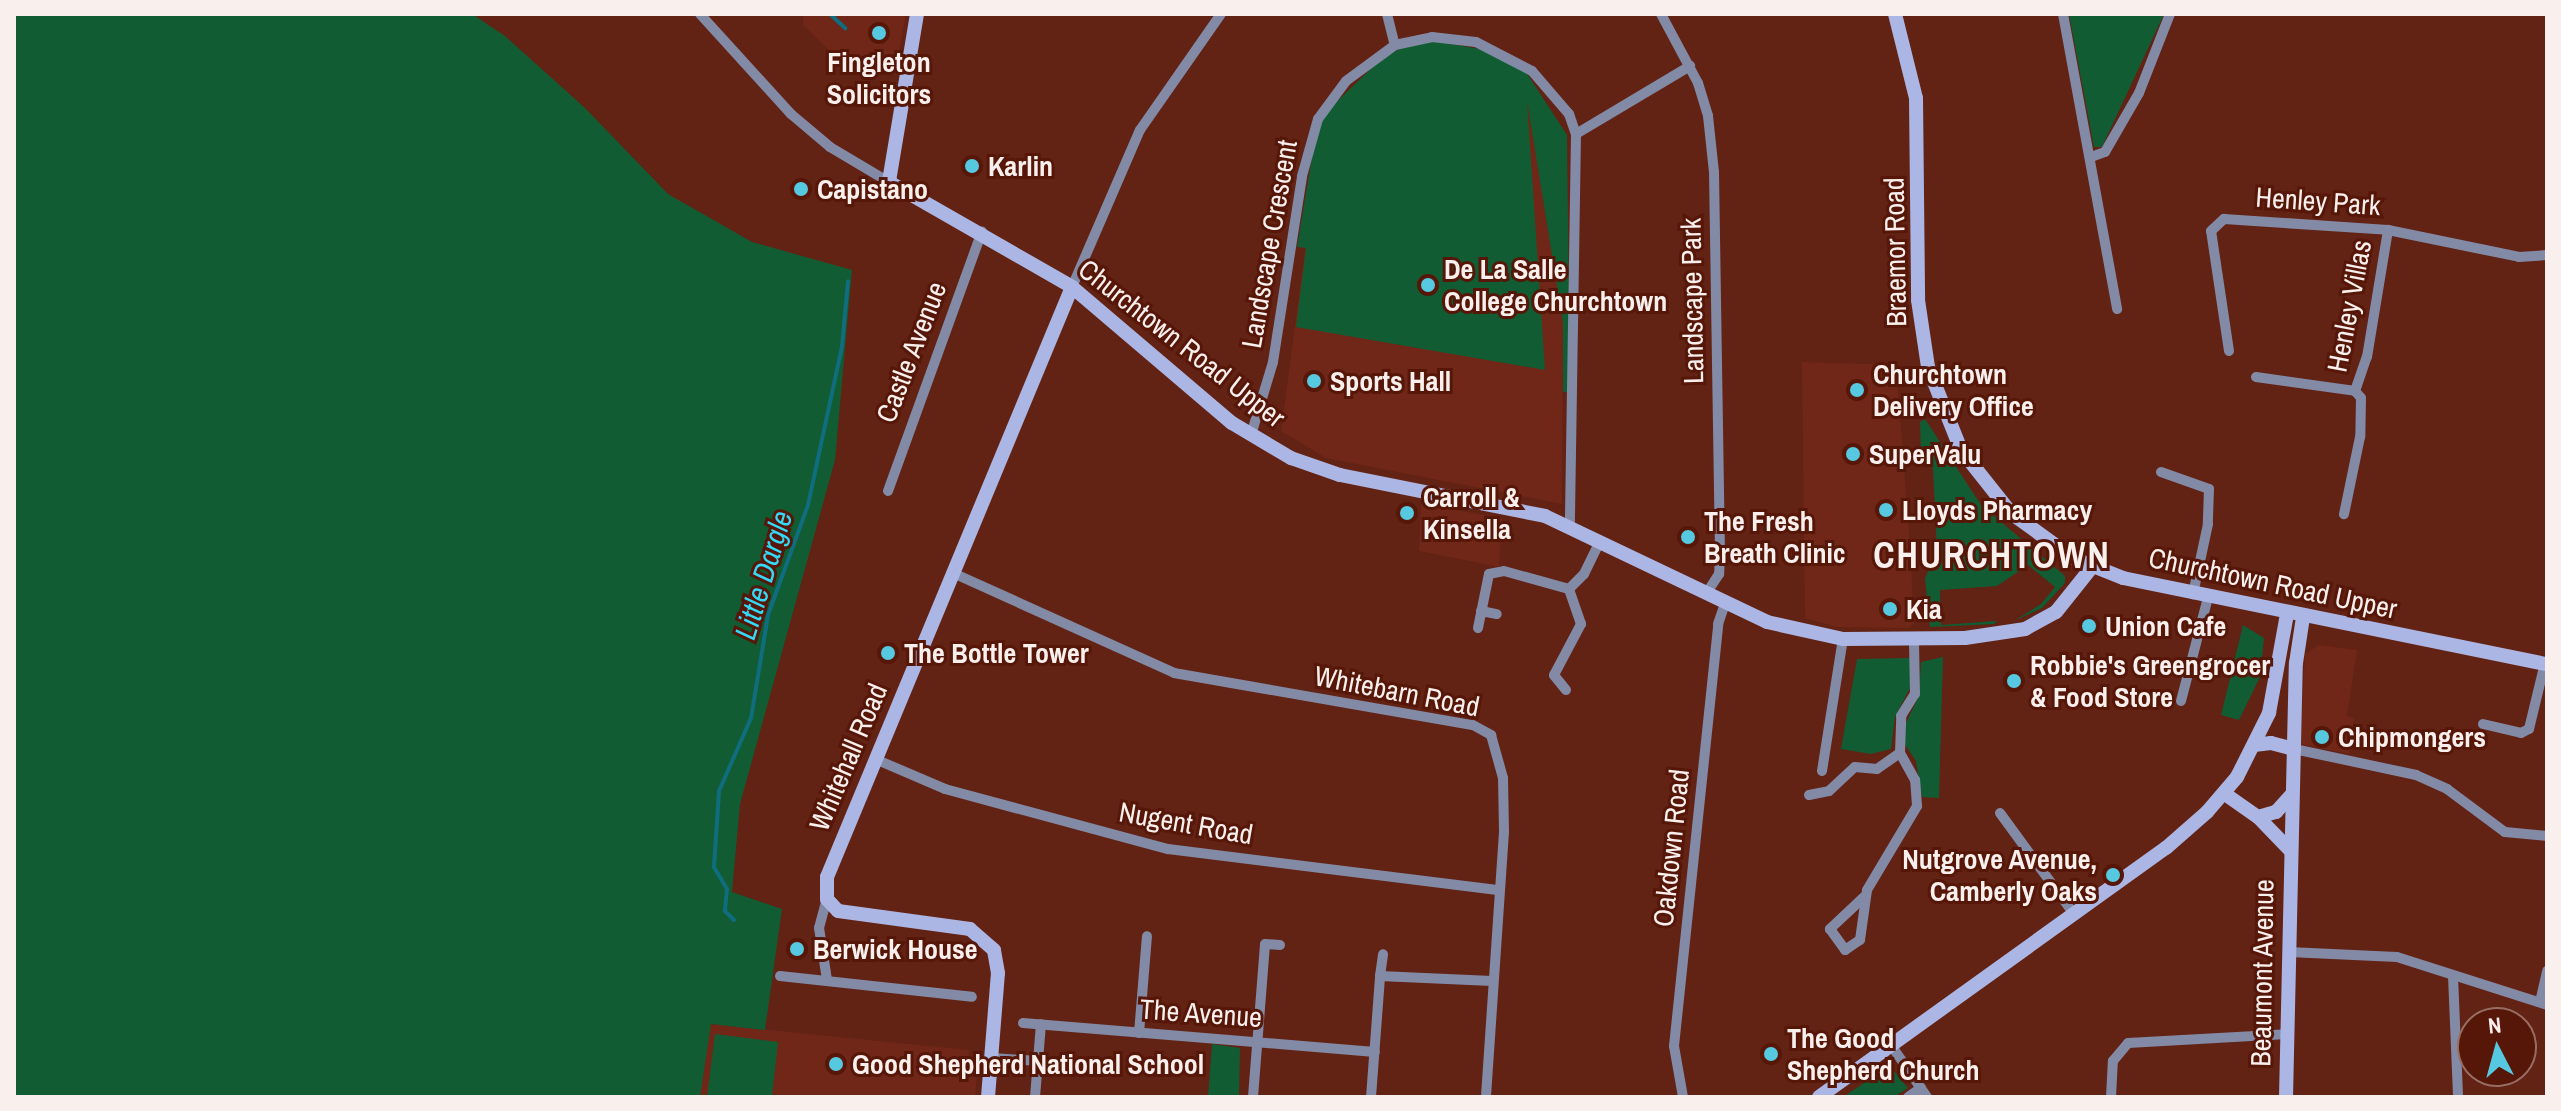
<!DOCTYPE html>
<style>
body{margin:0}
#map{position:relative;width:2561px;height:1111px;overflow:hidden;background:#622214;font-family:"Archivo Narrow",sans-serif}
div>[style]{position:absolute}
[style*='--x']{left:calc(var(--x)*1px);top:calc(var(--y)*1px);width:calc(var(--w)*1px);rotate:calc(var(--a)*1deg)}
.built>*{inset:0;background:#702718}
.green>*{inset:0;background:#125c33}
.stream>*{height:4px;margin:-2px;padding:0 2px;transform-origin:2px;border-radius:2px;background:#106d7e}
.street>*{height:10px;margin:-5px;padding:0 5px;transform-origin:5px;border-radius:5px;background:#828aa6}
.secondary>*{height:14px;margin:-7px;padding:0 7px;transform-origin:7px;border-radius:7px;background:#abb6e4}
.dots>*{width:22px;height:22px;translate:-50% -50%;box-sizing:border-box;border:4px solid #561608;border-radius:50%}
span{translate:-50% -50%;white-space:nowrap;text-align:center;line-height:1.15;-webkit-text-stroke:6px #561608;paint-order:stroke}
.poi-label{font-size:28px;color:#f9f0ee;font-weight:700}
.left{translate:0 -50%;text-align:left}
.right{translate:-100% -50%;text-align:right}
.street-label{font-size:28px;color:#f9f0ee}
.water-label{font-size:30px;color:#34d9f7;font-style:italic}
.district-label{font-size:36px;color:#f9f0ee;font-weight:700;letter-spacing:2px}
.frame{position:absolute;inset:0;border:16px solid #f9f0ee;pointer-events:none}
.north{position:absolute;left:2457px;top:1007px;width:80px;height:80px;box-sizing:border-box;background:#561608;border:2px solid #976d64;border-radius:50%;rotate:354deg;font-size:22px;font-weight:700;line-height:32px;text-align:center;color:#f9f0ee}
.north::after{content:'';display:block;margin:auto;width:28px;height:36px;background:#56c9e1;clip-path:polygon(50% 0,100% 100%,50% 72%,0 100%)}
</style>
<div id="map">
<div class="built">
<div style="clip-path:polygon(803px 14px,906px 14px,895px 74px,840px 61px,803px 25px)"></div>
<div style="clip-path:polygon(1525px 86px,1563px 323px,1562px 504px,1326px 458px,1281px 431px,1315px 176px)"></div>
<div style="clip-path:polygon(1802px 362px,1896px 365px,1910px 543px,1914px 623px,1909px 628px,1836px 627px,1805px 618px)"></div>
<div style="clip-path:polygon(1421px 504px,1502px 518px,1499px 567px,1419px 551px)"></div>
<div style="clip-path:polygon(2319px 645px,2357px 650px,2347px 716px,2354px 718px,2349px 754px,2300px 744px,2305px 654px)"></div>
<div style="clip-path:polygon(710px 1024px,969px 1050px,968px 1069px,977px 1075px,975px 1097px,698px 1097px)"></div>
</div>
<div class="green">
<div style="clip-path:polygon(14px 14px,472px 14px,505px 36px,585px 108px,668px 194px,752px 242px,852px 270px,835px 460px,740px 804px,732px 892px,782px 909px,765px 1030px,711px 1024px,700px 1097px,14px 1097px)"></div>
<div style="clip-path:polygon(2069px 14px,2164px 14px,2102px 147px,2094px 147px)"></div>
<div style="clip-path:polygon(1434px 41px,1480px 49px,1526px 72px,1567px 135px,1570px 392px,1563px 392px,1563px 323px,1527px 101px,1545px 370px,1296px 327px,1306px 248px,1297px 247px,1316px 133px,1327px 111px,1378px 62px,1399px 49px)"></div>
<div style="clip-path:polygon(1925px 419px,1981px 505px,2065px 576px,2065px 583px,2042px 608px,2014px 621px,2041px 604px,2055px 587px,2028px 565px,1997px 586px,1940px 590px,1941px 625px,1997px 621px,1994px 624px,1930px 627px,1925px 579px,1928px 571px,1938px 570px,1933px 469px,1921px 456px,1920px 422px)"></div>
<div style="clip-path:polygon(2243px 625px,2264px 638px,2260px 677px,2239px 720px,2221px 715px)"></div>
<div style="clip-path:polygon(1943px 657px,1939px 798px,1922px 797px,1916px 761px,1902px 740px,1904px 727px,1919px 696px,1921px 662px)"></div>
<div style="clip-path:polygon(1910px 658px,1910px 688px,1895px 717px,1891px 749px,1871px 754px,1841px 749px,1857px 659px)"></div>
<div style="clip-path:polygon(715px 1034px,778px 1042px,772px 1097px,707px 1097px)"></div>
<div style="clip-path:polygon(1212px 1044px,1240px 1048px,1239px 1097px,1208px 1097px)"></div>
<div style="clip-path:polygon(1885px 1069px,1895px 1072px,1908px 1088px,1894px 1097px,1843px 1097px)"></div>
</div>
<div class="stream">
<div style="--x:830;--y:14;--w:21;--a:43"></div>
<div style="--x:734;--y:920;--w:13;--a:-135"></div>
<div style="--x:725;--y:911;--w:22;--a:-85"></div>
<div style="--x:727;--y:889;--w:26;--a:-121"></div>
<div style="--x:714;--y:867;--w:76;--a:-86.2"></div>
<div style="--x:719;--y:791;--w:80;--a:-66.3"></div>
<div style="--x:751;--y:718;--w:104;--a:-80.6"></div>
<div style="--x:768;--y:615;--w:117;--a:-70"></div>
<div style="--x:808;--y:505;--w:163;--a:-77.9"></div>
<div style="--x:842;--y:346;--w:65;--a:-84.7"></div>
</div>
<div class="street">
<div style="--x:700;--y:14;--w:135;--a:47.7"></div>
<div style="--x:791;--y:114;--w:51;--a:40.2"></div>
<div style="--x:830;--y:147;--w:69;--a:30.7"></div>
<div style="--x:1387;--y:14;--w:32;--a:76"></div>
<div style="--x:1661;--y:14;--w:78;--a:61.8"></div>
<div style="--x:1698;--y:83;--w:34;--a:73"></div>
<div style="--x:1708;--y:116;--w:56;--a:83.9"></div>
<div style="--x:1714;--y:172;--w:379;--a:89.1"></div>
<div style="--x:1720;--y:551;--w:23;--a:92"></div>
<div style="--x:1719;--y:574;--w:24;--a:123"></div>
<div style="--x:2063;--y:14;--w:300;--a:79.6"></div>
<div style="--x:1576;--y:134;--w:133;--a:-30.8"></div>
<div style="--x:2091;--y:157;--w:15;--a:-20"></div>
<div style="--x:2105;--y:152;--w:68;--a:-60"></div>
<div style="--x:2139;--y:93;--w:85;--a:-68.6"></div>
<div style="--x:1072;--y:287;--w:171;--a:-66.6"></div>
<div style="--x:1140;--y:130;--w:141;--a:-55.1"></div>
<div style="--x:2229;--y:351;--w:121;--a:-98.5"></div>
<div style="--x:2211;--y:231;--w:18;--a:-43"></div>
<div style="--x:2224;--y:219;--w:164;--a:3.8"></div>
<div style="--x:2388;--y:230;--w:134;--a:11.6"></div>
<div style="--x:2519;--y:257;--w:28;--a:-4"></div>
<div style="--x:2256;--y:377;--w:100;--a:8"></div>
<div style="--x:2355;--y:391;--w:9;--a:49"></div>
<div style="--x:2361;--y:398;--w:39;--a:91"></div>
<div style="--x:2360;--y:437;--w:79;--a:101.7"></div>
<div style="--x:2355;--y:391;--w:36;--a:-71"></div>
<div style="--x:2367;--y:357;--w:129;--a:-80.6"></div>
<div style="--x:1251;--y:435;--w:76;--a:-73.2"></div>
<div style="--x:1273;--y:362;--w:188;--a:-81.1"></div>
<div style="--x:1302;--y:176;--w:59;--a:-74.3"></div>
<div style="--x:1318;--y:119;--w:47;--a:-53.6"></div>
<div style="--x:1346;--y:81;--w:61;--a:-36.3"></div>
<div style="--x:1395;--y:45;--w:38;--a:-12"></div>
<div style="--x:1432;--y:37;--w:44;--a:6.5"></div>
<div style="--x:1476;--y:42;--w:63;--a:27.4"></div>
<div style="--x:1532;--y:71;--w:57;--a:49.3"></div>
<div style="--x:1569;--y:114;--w:21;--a:71"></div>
<div style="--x:1576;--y:134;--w:394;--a:90.9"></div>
<div style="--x:2161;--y:472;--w:51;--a:19.5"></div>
<div style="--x:2209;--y:489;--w:35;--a:92"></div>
<div style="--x:2208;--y:524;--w:72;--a:102.1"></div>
<div style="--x:888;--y:491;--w:276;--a:-70.1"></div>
<div style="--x:953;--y:573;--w:243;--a:24.3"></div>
<div style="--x:1174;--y:673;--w:303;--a:9.9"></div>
<div style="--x:1473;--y:725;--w:21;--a:29"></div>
<div style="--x:1491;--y:735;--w:45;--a:74.4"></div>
<div style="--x:1503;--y:778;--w:54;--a:88.9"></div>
<div style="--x:1504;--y:832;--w:266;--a:93.9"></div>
<div style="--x:1481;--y:611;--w:16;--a:11"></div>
<div style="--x:1478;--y:628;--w:55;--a:-78.5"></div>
<div style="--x:1489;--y:574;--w:15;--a:-11"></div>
<div style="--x:1504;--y:571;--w:67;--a:15.5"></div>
<div style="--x:1569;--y:589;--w:21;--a:-45"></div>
<div style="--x:1584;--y:574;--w:37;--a:-64"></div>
<div style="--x:1566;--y:690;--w:19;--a:-129"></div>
<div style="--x:1554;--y:675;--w:58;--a:-62.1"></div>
<div style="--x:1581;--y:624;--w:37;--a:-109"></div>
<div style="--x:2181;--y:701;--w:107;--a:-75.4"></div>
<div style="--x:2483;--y:724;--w:39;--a:13"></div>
<div style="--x:2521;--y:733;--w:9;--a:-27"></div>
<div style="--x:2529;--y:729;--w:68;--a:-76.4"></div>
<div style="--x:2294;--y:749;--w:125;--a:12"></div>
<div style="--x:2416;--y:775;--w:34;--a:24"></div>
<div style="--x:2447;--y:789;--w:72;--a:36.6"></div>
<div style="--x:2505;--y:832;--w:42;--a:5.4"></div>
<div style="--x:875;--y:759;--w:76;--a:23.2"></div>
<div style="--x:945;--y:789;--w:231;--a:15.1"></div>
<div style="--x:1168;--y:849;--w:334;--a:7.1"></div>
<div style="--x:1822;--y:771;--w:134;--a:-81"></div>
<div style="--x:1809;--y:795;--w:20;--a:-11"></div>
<div style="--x:1829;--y:791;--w:35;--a:-43"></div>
<div style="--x:1855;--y:767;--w:22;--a:5"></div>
<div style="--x:1877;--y:769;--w:28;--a:-35"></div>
<div style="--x:1900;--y:753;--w:37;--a:-88"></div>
<div style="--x:1901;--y:716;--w:26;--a:-58"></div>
<div style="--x:1915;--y:694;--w:54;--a:-91.1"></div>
<div style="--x:2000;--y:813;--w:125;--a:53.8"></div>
<div style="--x:1864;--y:897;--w:47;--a:136.7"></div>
<div style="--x:1830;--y:929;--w:26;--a:54"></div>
<div style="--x:1845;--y:950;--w:18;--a:-34"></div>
<div style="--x:1860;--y:940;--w:50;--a:-82"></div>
<div style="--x:1867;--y:890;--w:98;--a:-59.2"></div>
<div style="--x:1917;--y:806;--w:26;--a:-94"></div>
<div style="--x:1915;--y:780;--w:31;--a:-119"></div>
<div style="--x:2289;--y:952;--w:108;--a:2.7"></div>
<div style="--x:2397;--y:957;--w:157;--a:17.7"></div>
<div style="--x:780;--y:976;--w:193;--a:6.2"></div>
<div style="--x:1380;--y:976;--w:22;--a:-82"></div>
<div style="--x:2453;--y:976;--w:121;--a:87.6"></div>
<div style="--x:827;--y:980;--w:53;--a:-98.7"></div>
<div style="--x:819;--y:928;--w:30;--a:-75"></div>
<div style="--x:2540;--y:1002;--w:32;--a:-77"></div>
<div style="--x:1023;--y:1023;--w:353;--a:4.7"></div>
<div style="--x:1139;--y:1033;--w:97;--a:-85.3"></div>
<div style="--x:1891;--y:1045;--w:63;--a:55.3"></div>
<div style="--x:992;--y:1058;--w:46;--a:3.7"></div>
<div style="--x:1035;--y:1097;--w:73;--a:-85.3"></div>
<div style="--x:1253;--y:1097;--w:153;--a:-85.5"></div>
<div style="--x:1265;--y:944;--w:15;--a:4"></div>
<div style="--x:1371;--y:1097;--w:121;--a:-85.7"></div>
<div style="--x:1380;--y:976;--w:112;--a:2.6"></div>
<div style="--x:1683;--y:1097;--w:52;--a:-100"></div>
<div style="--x:1674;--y:1046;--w:424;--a:-84"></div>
<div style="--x:1718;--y:624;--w:21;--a:-71"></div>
<div style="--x:1908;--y:1097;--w:16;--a:-35"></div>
<div style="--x:2111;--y:1097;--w:36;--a:-87"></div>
<div style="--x:2113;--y:1061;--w:23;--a:-50"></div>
<div style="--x:2128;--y:1043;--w:159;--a:-3.2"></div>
</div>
<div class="secondary">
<div style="--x:917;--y:14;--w:170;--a:99.5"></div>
<div style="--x:889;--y:182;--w:211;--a:29.8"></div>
<div style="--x:1072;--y:287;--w:210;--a:40.4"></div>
<div style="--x:1232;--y:423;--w:69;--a:30.7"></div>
<div style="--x:1291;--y:458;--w:52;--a:19.1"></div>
<div style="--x:1340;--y:475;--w:209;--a:11.3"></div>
<div style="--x:1545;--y:516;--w:246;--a:25.5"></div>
<div style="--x:1767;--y:622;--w:78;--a:12.6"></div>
<div style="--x:1843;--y:639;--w:122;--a:-0.5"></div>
<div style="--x:1965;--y:638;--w:61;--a:-8.5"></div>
<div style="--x:2025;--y:629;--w:35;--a:-29"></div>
<div style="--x:2056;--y:612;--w:58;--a:-51.3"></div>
<div style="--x:1895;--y:14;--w:87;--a:76"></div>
<div style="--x:1916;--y:98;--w:202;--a:89.4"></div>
<div style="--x:1918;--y:300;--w:68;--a:81.5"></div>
<div style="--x:1928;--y:367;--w:89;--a:68.3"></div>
<div style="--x:1961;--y:450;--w:80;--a:51.6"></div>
<div style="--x:2011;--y:513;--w:77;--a:36"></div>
<div style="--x:2073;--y:558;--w:54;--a:21.8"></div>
<div style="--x:2123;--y:578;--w:433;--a:11.5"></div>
<div style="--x:2254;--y:745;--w:17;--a:-7"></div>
<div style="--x:2271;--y:743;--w:24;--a:15"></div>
<div style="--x:2225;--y:794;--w:40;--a:34.9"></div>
<div style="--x:2258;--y:817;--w:46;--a:45.9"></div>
<div style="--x:2258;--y:817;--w:19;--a:-16"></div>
<div style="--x:2276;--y:812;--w:24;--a:-48"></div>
<div style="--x:988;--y:1097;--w:124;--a:-85.4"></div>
<div style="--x:998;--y:973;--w:23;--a:-100"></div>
<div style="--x:994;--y:950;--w:32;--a:-139"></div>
<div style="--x:970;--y:929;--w:133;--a:-172.2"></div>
<div style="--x:838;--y:911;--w:16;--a:-133"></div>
<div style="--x:827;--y:899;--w:22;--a:-90"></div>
<div style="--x:827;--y:877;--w:639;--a:-67.45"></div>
<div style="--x:1819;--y:1097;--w:427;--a:-35.7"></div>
<div style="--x:2166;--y:848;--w:55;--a:-41.3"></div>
<div style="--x:2207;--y:812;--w:46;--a:-49.4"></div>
<div style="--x:2237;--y:777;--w:72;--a:-63.4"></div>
<div style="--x:2269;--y:713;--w:101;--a:-79.7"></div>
<div style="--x:2286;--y:1097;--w:434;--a:-88.7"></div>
<div style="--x:2296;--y:663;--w:47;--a:-81.3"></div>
</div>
<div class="dots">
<div style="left:879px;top:33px;background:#56c9e1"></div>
<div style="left:972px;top:166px;background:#56c9e1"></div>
<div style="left:801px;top:189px;background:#56c9e1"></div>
<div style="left:1428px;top:285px;background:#56c9e1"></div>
<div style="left:1314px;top:381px;background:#56c9e1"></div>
<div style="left:1857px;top:390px;background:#56c9e1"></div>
<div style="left:1853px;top:454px;background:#56c9e1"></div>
<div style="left:1886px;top:510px;background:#56c9e1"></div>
<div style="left:1407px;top:513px;background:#56c9e1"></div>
<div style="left:1688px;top:537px;background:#56c9e1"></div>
<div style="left:1890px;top:609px;background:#56c9e1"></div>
<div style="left:2089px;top:626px;background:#56c9e1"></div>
<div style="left:888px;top:653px;background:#56c9e1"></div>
<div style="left:2014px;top:681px;background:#56c9e1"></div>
<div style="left:2322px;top:737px;background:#56c9e1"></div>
<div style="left:2113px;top:875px;background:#56c9e1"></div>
<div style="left:797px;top:949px;background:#56c9e1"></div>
<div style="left:1771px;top:1054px;background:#56c9e1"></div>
<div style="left:836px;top:1064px;background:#56c9e1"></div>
</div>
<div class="poi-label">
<span style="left:879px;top:78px">Fingleton<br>Solicitors</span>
<span class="left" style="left:988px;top:166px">Karlin</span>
<span class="left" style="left:817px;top:189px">Capistano</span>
<span class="left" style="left:1444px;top:285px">De La Salle<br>College Churchtown</span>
<span class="left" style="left:1873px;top:390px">Churchtown<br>Delivery Office</span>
<span class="left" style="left:1330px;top:381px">Sports Hall</span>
<span class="left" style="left:1869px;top:454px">SuperValu</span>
<span class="left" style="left:1423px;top:513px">Carroll &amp;<br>Kinsella</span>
<span class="left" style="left:1902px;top:510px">Lloyds Pharmacy</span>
<span class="left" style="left:1704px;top:537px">The Fresh<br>Breath Clinic</span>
<span class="left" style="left:1906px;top:609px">Kia</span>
<span class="left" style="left:2105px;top:626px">Union Cafe</span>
<span class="left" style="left:904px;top:653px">The Bottle Tower</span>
<span class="left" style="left:2030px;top:681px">Robbie's Greengrocer<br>&amp; Food Store</span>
<span class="left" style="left:2338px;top:737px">Chipmongers</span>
<span class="right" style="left:2097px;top:875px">Nutgrove Avenue,<br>Camberly Oaks</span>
<span class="left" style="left:813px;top:949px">Berwick House</span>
<span class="left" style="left:1787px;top:1054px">The Good<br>Shepherd Church</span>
<span class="left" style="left:852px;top:1064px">Good Shepherd National School</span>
</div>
<div class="street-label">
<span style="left:2318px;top:201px;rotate:4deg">Henley Park</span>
<span style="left:1269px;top:244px;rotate:-80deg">Landscape Crescent</span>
<span style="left:1895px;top:252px;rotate:-91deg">Braemor Road</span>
<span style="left:1692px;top:301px;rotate:-91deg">Landscape Park</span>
<span style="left:2349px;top:306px;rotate:-79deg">Henley Villas</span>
<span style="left:1182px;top:343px;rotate:38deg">Churchtown Road Upper</span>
<span style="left:911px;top:352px;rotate:-69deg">Castle Avenue</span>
<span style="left:2273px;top:583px;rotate:12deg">Churchtown Road Upper</span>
<span style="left:1397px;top:691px;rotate:11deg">Whitebarn Road</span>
<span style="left:848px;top:757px;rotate:-67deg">Whitehall Road</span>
<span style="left:1186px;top:823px;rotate:10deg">Nugent Road</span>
<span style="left:1671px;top:848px;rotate:-84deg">Oakdown Road</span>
<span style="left:2262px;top:973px;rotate:-89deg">Beaumont Avenue</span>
<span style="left:1201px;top:1013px;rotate:4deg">The Avenue</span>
</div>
<div class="water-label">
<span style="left:763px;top:575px;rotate:-73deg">Little Dargle</span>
</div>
<div class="district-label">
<span style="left:1992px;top:556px">CHURCHTOWN</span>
</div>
<div class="frame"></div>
<div class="north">N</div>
</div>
